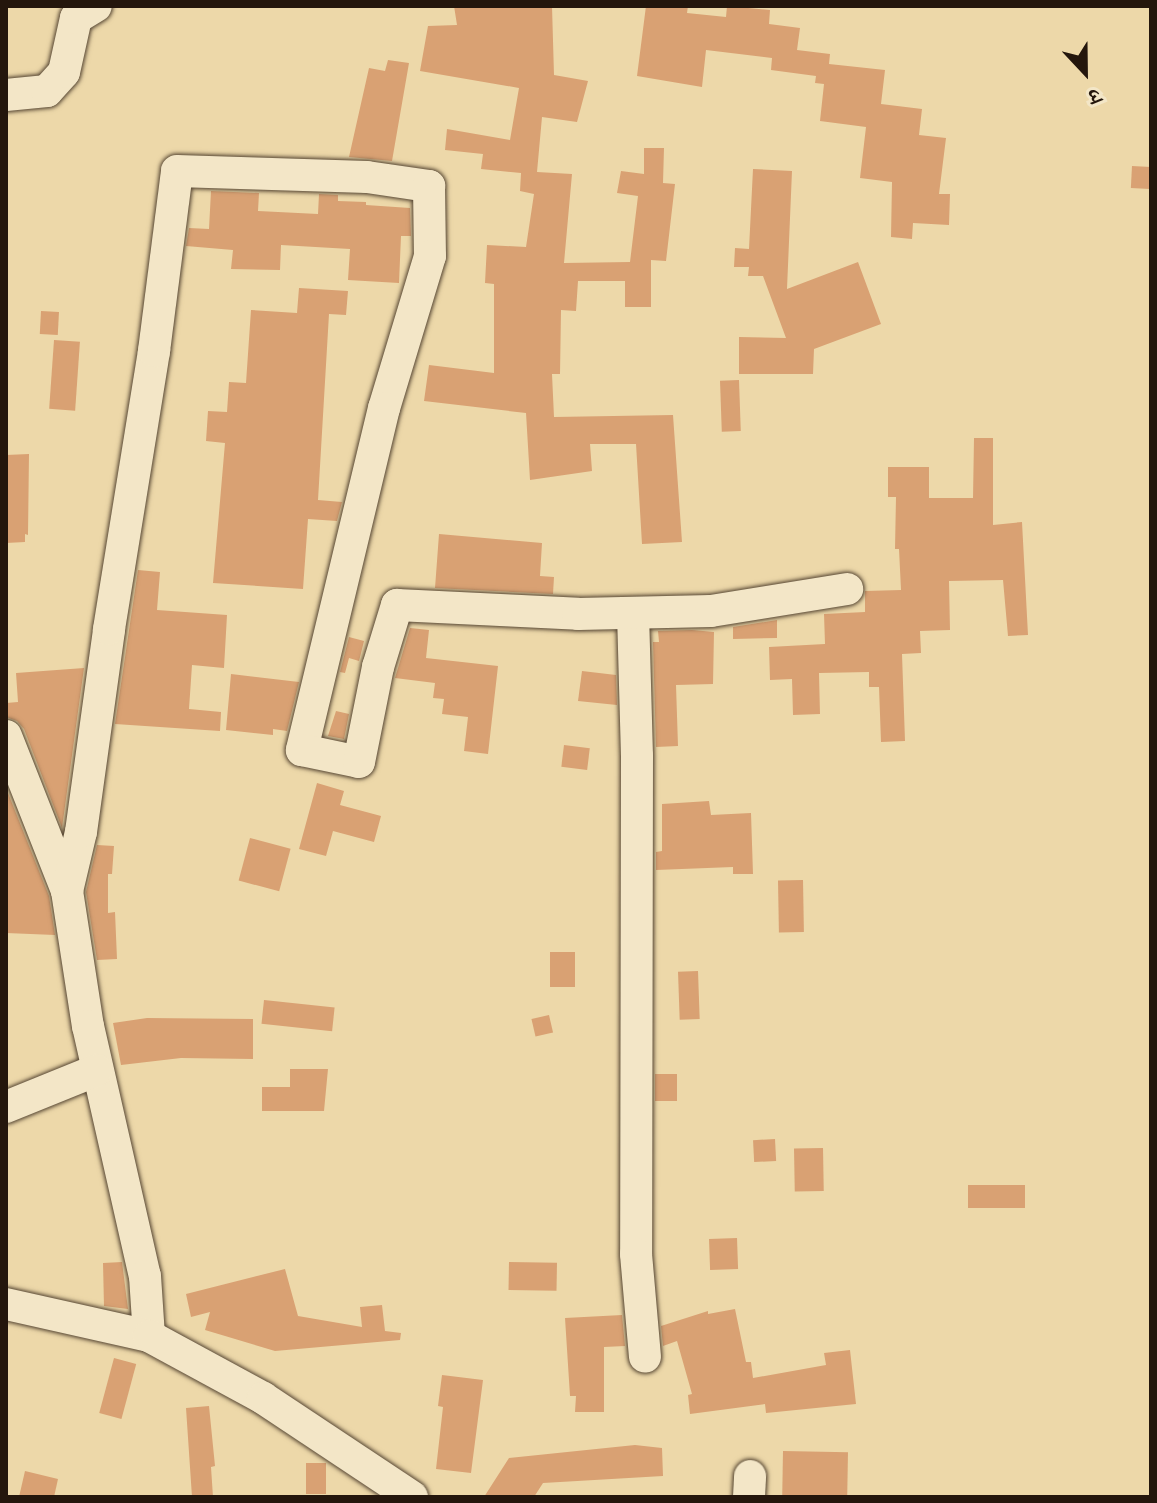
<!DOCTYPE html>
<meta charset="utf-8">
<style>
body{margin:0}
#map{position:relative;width:1157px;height:1503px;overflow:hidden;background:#edd8a9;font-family:Vollkorn,"Noto Serif Devanagari",serif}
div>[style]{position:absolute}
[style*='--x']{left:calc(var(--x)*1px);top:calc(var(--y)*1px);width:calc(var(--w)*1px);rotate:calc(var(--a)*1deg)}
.building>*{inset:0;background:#d9a173;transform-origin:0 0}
.roads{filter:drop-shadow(0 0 2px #564633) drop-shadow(0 0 2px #564633)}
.minor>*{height:32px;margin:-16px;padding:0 16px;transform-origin:16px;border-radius:16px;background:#f3e6c7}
span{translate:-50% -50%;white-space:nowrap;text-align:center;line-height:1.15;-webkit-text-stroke:8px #f3e6c7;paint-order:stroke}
.frame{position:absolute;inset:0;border:8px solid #24160c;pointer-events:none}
.north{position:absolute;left:1045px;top:32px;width:80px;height:80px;-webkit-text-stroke:6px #f3e6c7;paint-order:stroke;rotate:158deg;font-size:22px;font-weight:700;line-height:32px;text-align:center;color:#24160c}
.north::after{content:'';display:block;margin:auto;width:28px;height:36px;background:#24160c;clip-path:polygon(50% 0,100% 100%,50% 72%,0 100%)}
</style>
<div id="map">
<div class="building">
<div style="clip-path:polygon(454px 6px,552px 6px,554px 75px,588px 81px,577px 122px,542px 117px,537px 172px,572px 174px,564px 263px,630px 262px,638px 196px,617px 193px,621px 171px,644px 174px,644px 148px,664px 148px,663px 183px,675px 184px,666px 261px,651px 260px,651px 307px,625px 307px,625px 281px,578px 281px,576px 311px,561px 310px,560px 374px,552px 374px,554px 417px,673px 415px,682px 542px,642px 544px,636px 444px,590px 444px,592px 471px,530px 480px,526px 413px,424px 401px,429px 365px,494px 373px,494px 284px,485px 283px,487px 245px,526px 247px,534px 194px,520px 191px,521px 173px,481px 169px,483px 154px,445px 150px,447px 129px,510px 140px,519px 88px,420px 71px,428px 26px,457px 25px)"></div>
<div style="clip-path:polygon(646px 6px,688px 6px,687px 13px,726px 17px,727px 6px,770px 10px,769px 24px,800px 28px,797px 50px,830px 54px,829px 64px,885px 70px,881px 104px,922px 109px,919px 135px,946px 138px,939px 194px,950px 194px,949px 225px,913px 223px,912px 239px,891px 237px,892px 182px,860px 178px,866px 127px,820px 121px,824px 84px,815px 83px,816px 76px,771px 70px,772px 58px,706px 50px,702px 87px,637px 76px)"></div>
<div style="clip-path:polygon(388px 60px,409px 63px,392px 161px,349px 157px,369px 68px,385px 71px)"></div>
<div style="left:1132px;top:166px;width:19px;height:22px;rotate:3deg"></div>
<div style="clip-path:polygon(753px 169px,792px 171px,787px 289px,858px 262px,881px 324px,814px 349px,813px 374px,739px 374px,739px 337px,786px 338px,763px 276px,748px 276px,749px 267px,734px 267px,735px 248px,749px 249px)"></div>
<div style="clip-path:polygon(211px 191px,259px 193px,258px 211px,318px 214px,319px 194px,338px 195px,338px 201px,366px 202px,366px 205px,410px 208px,411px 236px,401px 236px,399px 283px,348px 280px,350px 249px,281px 245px,280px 270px,231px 269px,233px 250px,186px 246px,189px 228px,209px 229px)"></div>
<div style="clip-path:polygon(299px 288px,348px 291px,346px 315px,329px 314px,318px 500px,342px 502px,337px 521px,308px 519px,303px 589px,213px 583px,225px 443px,206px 441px,208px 411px,227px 412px,229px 382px,246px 383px,251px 310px,297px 313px)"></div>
<div style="left:41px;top:311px;width:18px;height:23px;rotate:3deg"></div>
<div style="left:54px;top:340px;width:26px;height:69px;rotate:4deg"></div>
<div style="left:739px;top:380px;width:51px;height:19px;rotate:88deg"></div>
<div style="clip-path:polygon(974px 438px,993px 438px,993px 525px,1022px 522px,1028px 635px,1008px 636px,1003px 580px,949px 581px,950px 630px,920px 631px,921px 653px,902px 654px,905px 741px,881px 742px,879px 687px,869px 687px,869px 672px,819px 673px,820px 714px,793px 715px,792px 679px,770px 680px,769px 647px,825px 644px,824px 614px,865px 612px,865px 591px,901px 590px,899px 549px,895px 549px,896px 497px,888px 497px,888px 467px,929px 467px,929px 498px,973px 498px)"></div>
<div style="clip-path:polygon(29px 454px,28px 535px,25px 534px,25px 542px,6px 543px,6px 455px)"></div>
<div style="clip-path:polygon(439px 534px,542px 543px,540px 576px,554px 577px,553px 594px,435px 588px)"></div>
<div style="clip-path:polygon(138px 570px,160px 572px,157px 610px,227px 615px,224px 668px,192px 665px,189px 709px,221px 712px,220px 731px,115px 724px)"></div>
<div style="clip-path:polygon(777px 620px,777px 638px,733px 639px,733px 627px)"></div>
<div style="clip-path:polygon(410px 628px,429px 630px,426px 658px,498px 666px,488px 754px,464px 751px,468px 717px,442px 714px,444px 699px,433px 698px,435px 683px,395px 678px)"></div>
<div style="clip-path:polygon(692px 630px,714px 632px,713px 684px,676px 685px,678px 746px,656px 747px,653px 642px,659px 642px,658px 631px)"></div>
<div style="clip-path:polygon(349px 637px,364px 641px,359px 661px,349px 658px,345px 673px,340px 672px)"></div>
<div style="clip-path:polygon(84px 668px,62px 828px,24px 729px,17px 721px,6px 717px,6px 703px,18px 702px,16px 673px)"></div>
<div style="clip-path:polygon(582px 671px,616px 675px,617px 705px,578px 701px)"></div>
<div style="clip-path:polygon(231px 674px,299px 682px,287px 731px,273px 729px,273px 735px,226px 730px)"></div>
<div style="clip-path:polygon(336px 711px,349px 714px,344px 739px,328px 736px)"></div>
<div style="left:564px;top:745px;width:26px;height:22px;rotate:7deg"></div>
<div style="clip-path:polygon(317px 783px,344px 791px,340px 805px,381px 816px,374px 842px,333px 831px,326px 856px,299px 849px)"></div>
<div style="clip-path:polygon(6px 788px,49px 896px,55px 935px,6px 933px)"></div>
<div style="clip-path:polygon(709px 801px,711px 815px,751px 813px,753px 874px,733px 874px,733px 867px,656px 870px,656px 852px,662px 851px,662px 804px)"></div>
<div style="left:250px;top:838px;width:42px;height:44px;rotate:15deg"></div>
<div style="clip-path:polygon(97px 845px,114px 846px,112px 874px,108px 874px,108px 913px,115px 912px,117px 959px,97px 960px,86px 892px)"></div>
<div style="left:803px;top:880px;width:52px;height:25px;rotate:89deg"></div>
<div style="left:550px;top:952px;width:25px;height:35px"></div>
<div style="left:698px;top:971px;width:48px;height:20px;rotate:88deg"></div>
<div style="left:264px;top:1000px;width:71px;height:24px;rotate:6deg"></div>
<div style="left:549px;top:1015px;width:18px;height:18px;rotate:77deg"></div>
<div style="clip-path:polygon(147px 1018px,253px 1019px,253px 1059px,181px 1058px,121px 1065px,113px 1023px)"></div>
<div style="clip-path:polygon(290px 1069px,328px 1069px,324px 1111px,262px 1111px,262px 1087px,290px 1087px)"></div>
<div style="left:655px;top:1074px;width:22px;height:27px"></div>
<div style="left:775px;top:1139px;width:22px;height:22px;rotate:87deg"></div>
<div style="left:823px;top:1148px;width:43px;height:29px;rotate:89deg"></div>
<div style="left:1025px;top:1185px;width:23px;height:57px;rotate:90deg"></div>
<div style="left:737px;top:1238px;width:31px;height:28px;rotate:88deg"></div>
<div style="clip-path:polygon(122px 1262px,128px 1309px,104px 1306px,103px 1263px)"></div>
<div style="left:509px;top:1262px;width:48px;height:28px;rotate:1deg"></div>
<div style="clip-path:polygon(285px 1269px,298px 1316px,362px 1327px,360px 1307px,382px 1305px,385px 1331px,401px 1333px,400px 1340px,275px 1351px,205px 1330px,210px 1312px,191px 1317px,186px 1294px)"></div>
<div style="clip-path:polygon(735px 1309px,746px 1362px,751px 1362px,753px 1378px,826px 1365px,824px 1353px,850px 1350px,856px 1404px,766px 1413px,765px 1404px,690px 1414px,688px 1395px,692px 1394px,677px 1341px,663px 1346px,661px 1326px,708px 1311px,708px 1314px)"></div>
<div style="clip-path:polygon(622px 1315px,625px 1346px,604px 1347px,604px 1412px,575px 1412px,576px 1396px,570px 1396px,565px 1318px)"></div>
<div style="left:114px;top:1358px;width:23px;height:57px;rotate:15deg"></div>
<div style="clip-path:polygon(442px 1375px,483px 1380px,471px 1473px,436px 1469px,443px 1407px,438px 1406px)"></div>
<div style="clip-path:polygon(209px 1406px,215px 1466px,211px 1467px,213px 1497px,192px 1497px,186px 1408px)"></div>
<div style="clip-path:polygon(635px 1445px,662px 1448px,663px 1476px,543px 1483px,534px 1497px,484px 1497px,509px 1458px)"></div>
<div style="left:783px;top:1451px;width:65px;height:46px;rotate:1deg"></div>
<div style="left:306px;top:1463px;width:20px;height:31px"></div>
<div style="clip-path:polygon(25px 1471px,58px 1479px,54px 1497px,19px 1497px)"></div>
</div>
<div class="roads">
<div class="minor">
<div style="--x:6;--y:95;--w:41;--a:-5.6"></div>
<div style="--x:47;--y:91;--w:25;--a:-48"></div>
<div style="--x:64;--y:72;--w:55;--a:-77.5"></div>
<div style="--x:76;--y:18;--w:23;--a:-31"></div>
<div style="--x:633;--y:613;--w:143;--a:88.4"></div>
<div style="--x:637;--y:756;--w:498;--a:90.1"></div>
<div style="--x:636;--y:1254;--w:103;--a:85"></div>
<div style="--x:6;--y:736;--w:167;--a:68.5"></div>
<div style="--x:67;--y:891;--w:137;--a:81.2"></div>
<div style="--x:88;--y:1026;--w:256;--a:77.2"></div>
<div style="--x:145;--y:1276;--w:60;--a:86.2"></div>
<div style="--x:67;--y:891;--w:61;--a:-76.7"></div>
<div style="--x:81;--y:832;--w:205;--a:-82.1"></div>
<div style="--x:109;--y:629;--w:282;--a:-80.8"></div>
<div style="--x:154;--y:351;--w:181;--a:-82.7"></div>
<div style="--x:177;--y:171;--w:190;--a:1.8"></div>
<div style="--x:367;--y:177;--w:63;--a:8.3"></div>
<div style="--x:429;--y:186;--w:70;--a:89.2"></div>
<div style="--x:430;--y:256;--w:159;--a:106.8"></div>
<div style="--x:384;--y:408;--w:352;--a:103.5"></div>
<div style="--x:302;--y:750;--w:58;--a:11.9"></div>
<div style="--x:359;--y:762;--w:97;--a:-78.7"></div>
<div style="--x:378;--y:667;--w:65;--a:-73"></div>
<div style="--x:397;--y:605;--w:181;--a:2.8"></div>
<div style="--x:578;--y:614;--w:133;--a:-1.3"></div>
<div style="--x:711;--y:611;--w:138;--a:-9.2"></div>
<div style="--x:6;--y:1107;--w:98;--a:-22.1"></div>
<div style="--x:6;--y:1304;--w:147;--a:12.6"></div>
<div style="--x:149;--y:1336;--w:130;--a:28.5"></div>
<div style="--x:263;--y:1398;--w:179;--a:33.6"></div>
<div style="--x:749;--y:1497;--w:21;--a:-87"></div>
</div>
</div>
<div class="frame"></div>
<div class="north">उ</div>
</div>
